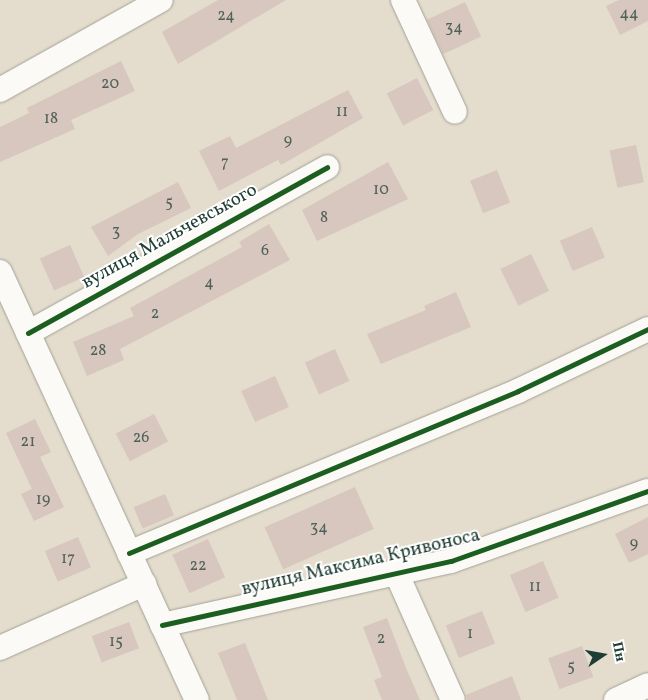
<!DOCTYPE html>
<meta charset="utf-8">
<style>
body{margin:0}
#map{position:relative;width:648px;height:700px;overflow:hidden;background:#e4dccc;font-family:Vollkorn,serif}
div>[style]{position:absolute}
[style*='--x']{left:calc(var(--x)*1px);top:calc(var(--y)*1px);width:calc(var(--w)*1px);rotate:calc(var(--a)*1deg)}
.building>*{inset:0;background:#d8c7bf;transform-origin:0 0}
.roads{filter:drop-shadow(0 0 1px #a2a197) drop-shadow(0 0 1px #a2a197)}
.minor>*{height:24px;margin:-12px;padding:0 12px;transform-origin:12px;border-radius:12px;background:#fbfaf7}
.cycleway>*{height:5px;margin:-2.5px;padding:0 2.5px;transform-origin:2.5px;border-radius:2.5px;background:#1b5e20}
span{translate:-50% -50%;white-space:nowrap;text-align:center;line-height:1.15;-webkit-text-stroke:4px #fff;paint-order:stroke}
.number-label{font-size:16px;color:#4f6158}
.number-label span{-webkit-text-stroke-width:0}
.street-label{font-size:19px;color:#1f3d34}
.north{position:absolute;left:578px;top:630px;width:50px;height:50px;-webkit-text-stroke:4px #fff;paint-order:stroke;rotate:78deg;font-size:14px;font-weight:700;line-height:20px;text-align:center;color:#1f3d34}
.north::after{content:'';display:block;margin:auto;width:18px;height:22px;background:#1f3d34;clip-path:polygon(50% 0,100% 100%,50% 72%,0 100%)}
</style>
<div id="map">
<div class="building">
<div style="clip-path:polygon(218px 0,286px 0,178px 64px,162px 32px)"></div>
<div style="clip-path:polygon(619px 0,648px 0,648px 21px,620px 35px,606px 6px)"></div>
<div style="left:465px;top:2px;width:38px;height:42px;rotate:65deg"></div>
<div style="clip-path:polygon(121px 61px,135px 91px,71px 120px,75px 129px,0 162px,0 127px,29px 113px,27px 108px)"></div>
<div style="left:417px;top:78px;width:36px;height:34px;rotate:63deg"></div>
<div style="clip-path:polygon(348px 90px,363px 118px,281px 165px,278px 160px,219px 191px,199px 151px,230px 136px,236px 148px)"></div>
<div style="left:636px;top:145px;width:38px;height:27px;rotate:78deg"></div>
<div style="clip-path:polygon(388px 162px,408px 199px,317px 241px,302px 210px)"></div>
<div style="left:497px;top:170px;width:35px;height:29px;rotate:68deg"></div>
<div style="clip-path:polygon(178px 182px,191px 208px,138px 234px,108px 256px,91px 227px)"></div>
<div style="clip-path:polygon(269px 224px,290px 260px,120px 349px,124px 360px,87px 376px,73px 342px,134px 316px,130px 308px,242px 247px,239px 242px)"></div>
<div style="left:592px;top:227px;width:33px;height:35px;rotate:67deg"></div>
<div style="left:70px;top:245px;width:35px;height:33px;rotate:66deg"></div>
<div style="left:531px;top:254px;width:41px;height:34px;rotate:64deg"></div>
<div style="clip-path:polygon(456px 292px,471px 327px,381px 364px,367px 334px,426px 310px,424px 306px)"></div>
<div style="left:335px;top:349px;width:35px;height:33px;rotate:66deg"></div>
<div style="left:275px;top:376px;width:34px;height:37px;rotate:66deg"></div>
<div style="left:154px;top:414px;width:31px;height:43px;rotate:63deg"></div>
<div style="clip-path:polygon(35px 419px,51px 452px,40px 457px,64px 507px,34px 521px,21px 494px,32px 489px,6px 433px)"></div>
<div style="left:355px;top:487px;width:46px;height:99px;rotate:66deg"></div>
<div style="left:165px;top:494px;width:23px;height:34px;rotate:67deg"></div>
<div style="clip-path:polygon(648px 517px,648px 554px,629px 563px,615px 534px)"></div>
<div style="left:78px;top:537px;width:33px;height:36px;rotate:67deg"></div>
<div style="left:208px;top:539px;width:42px;height:39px;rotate:66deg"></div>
<div style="left:543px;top:561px;width:40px;height:36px;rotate:67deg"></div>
<div style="left:482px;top:611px;width:35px;height:39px;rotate:68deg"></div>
<div style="clip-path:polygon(387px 618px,406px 668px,420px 700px,382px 700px,374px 680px,382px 677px,363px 627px)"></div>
<div style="left:129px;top:622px;width:28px;height:40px;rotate:69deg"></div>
<div style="clip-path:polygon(245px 643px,268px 700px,237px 700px,218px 653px)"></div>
<div style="left:582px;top:646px;width:33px;height:36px;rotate:70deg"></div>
<div style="clip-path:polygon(512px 676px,521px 700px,467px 700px,466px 695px)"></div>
</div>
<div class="roads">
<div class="minor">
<div style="--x:403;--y:0;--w:123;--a:65.1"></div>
<div style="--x:0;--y:90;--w:184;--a:-29.2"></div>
<div style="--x:0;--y:272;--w:471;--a:65.3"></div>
<div style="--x:28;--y:333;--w:342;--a:-29"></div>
<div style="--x:129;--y:553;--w:421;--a:-22.6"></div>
<div style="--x:518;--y:391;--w:144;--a:-25.5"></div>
<div style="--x:395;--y:570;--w:142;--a:66"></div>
<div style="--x:162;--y:625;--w:296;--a:-12.5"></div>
<div style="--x:451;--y:561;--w:209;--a:-19.6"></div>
<div style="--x:0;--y:648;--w:158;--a:-24"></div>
<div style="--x:616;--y:700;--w:35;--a:-25"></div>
</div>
</div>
<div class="cycleway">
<div style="--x:28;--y:333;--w:342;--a:-29"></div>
<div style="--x:129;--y:553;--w:421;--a:-22.6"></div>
<div style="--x:518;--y:391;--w:144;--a:-25.5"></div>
<div style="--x:162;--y:625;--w:296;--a:-12.5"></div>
<div style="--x:451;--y:561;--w:209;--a:-19.6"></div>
</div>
<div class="number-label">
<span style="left:629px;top:14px">44</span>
<span style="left:226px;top:16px">24</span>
<span style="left:454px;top:28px">34</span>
<span style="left:110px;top:84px">20</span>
<span style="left:342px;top:112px">11</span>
<span style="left:51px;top:119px">18</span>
<span style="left:288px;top:141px">9</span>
<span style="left:225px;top:163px">7</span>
<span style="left:381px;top:190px">10</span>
<span style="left:169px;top:203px">5</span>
<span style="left:324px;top:218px">8</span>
<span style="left:116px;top:232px">3</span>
<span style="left:265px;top:251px">6</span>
<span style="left:209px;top:283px">4</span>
<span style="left:155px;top:314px">2</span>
<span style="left:98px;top:351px">28</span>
<span style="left:141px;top:438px">26</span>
<span style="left:28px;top:442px">21</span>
<span style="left:43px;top:500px">19</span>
<span style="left:319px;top:528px">34</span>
<span style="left:634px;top:544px">9</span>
<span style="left:68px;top:559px">17</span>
<span style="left:198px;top:566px">22</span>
<span style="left:535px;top:587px">11</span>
<span style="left:470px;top:634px">1</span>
<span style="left:381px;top:639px">2</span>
<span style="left:116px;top:642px">15</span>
<span style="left:571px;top:667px">5</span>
</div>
<div class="street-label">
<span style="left:170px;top:237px;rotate:-29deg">вулиця Мальчевського</span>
<span style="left:361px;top:563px;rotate:-13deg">вулиця Максима Кривоноса</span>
</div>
<div class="north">Пн</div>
</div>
